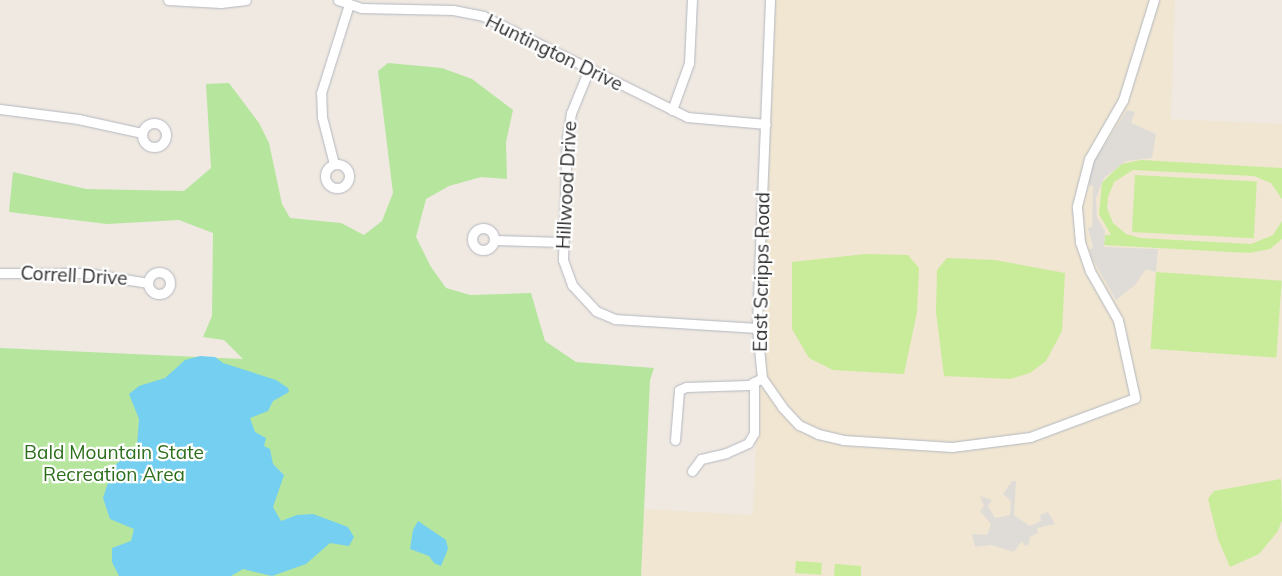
<!DOCTYPE html>
<style>
body{margin:0}
#map{position:relative;width:1282px;height:576px;overflow:hidden;background:#efe9e1;font-family:Mulish,sans-serif}
div>[style]{position:absolute}
[style*='--x']{left:calc(var(--x)*1px);top:calc(var(--y)*1px);width:calc(var(--w)*1px);rotate:calc(var(--a)*1deg)}
.education>*{inset:0;background:#f0e6d1}
.green>*{inset:0;background:#b6e59e}
.pitch>*{inset:0;background:#c9ec9a;transform-origin:0 0}
.plaza>*{inset:0;background:#dfdcd8}
.water>*{inset:0;background:#75cff0}
.roads{filter:drop-shadow(0 0 1px #b4b7c1) drop-shadow(0 0 1px #b4b7c1)}
.minor>*{height:9px;margin:-4.5px;padding:0 4.5px;transform-origin:4.5px;border-radius:4.5px;background:#fff}
.minor>.ring{margin:-4.5px;padding:0;box-sizing:content-box;background:none;border:9px solid #fff;border-radius:50%}
span{translate:-50% -50%;white-space:nowrap;text-align:center;line-height:1.15;-webkit-text-stroke:4.5px #fff;paint-order:stroke}
.street-label{font-size:19px;color:#2e2e2e}
.park-label{font-size:19px;color:#2c6e1b}
</style>
<div id="map">
<div class="education">
<div style="clip-path:polygon(774px 0,1175px 0,1171px 119px,1282px 124px,1282px 576px,641px 576px,644px 509px,753px 515px)"></div>
</div>
<div class="green">
<div style="clip-path:polygon(388px 63px,442px 68px,472px 79px,513px 110px,506px 142px,507px 179px,481px 177px,449px 186px,426px 199px,416px 237px,431px 267px,446px 288px,470px 295px,531px 293px,545px 341px,576px 362px,654px 368px,650px 380px,641px 576px,0 576px,0 348px,243px 359px,224px 340px,203px 337px,212px 316px,213px 233px,179px 220px,107px 224px,9px 212px,13px 172px,86px 189px,184px 191px,211px 168px,206px 84px,229px 83px,259px 123px,269px 143px,282px 204px,290px 218px,341px 223px,364px 235px,382px 221px,393px 193px,378px 71px)"></div>
</div>
<div class="pitch">
<div style="clip-path:polygon(1141px 160px,1282px 168px,1282px 199px,1271px 183px,1254px 176px,1133px 170px,1114px 182px,1108px 197px,1107px 208px,1113px 223px,1126px 234px,1140px 238px,1251px 244px,1273px 235px,1282px 221px,1282px 239px,1270px 249px,1249px 253px,1104px 245px,1105px 235px,1111px 235px,1099px 214px,1102px 183px,1121px 164px)"></div>
<div style="left:1135px;top:175px;width:122px;height:57px;rotate:3deg"></div>
<div style="clip-path:polygon(866px 254px,908px 255px,919px 268px,917px 312px,904px 374px,833px 370px,809px 358px,792px 329px,792px 262px)"></div>
<div style="clip-path:polygon(947px 258px,995px 260px,1065px 273px,1062px 331px,1046px 361px,1030px 373px,1010px 379px,944px 376px,936px 312px,937px 270px)"></div>
<div style="left:1156px;top:272px;width:126px;height:77px;rotate:4deg"></div>
<div style="clip-path:polygon(1281px 479px,1282px 520px,1278px 531px,1259px 554px,1230px 567px,1218px 539px,1208px 499px,1214px 491px)"></div>
<div style="left:796px;top:561px;width:26px;height:12px;rotate:4deg"></div>
<div style="clip-path:polygon(835px 564px,861px 566px,861px 576px,834px 576px)"></div>
</div>
<div class="plaza">
<div style="clip-path:polygon(1127px 110px,1135px 112px,1131px 123px,1156px 134px,1152px 158px,1126px 161px,1104px 178px,1096px 198px,1097px 218px,1105px 231px,1104px 247px,1158px 249px,1156px 272px,1146px 269px,1135px 285px,1116px 300px,1092px 258px,1090px 249px,1093px 247px,1088px 228px,1092px 227px,1093px 186px,1089px 185px,1092px 165px)"></div>
<div style="clip-path:polygon(1012px 481px,1016px 481px,1014px 515px,1030px 526px,1041px 521px,1040px 515px,1048px 512px,1055px 524px,1037px 528px,1038px 533px,1030px 537px,1029px 544px,1025px 546px,1022px 541px,1014px 552px,991px 545px,975px 547px,972px 534px,987px 535px,991px 524px,980px 511px,984px 506px,980px 496px,992px 500px,988px 506px,995px 518px,1010px 515px,1011px 501px,1003px 494px)"></div>
</div>
<div class="water">
<div style="clip-path:polygon(200px 356px,215px 357px,223px 363px,276px 380px,288px 388px,289px 392px,273px 401px,268px 411px,250px 418px,255px 432px,266px 438px,264px 446px,270px 449px,273px 464px,284px 475px,273px 507px,281px 521px,297px 515px,313px 514px,348px 527px,354px 537px,349px 546px,330px 543px,306px 564px,272px 576px,243px 569px,231px 576px,119px 576px,112px 562px,112px 548px,131px 541px,134px 529px,110px 519px,103px 498px,113px 467px,137px 446px,139px 419px,129px 394px,139px 386px,165px 378px,185px 360px)"></div>
<div style="clip-path:polygon(418px 521px,446px 540px,448px 549px,441px 566px,434px 563px,429px 556px,410px 549px,413px 530px)"></div>
</div>
<div class="roads">
<div class="minor">
<div style="--x:168;--y:0;--w:53;--a:3.2"></div>
<div style="--x:221;--y:3;--w:25;--a:-7"></div>
<div style="--x:338;--y:0;--w:24;--a:19"></div>
<div style="--x:361;--y:8;--w:92;--a:1.2"></div>
<div style="--x:453;--y:10;--w:31;--a:11"></div>
<div style="--x:483;--y:16;--w:228;--a:26.3"></div>
<div style="--x:687;--y:117;--w:79;--a:5.1"></div>
<div style="--x:770;--y:0;--w:328;--a:92.3"></div>
<div style="--x:757;--y:328;--w:50;--a:84.3"></div>
<div style="--x:762;--y:378;--w:35;--a:55"></div>
<div style="--x:782;--y:407;--w:25;--a:47"></div>
<div style="--x:799;--y:425;--w:21;--a:25"></div>
<div style="--x:818;--y:434;--w:26;--a:13"></div>
<div style="--x:843;--y:440;--w:109;--a:3.7"></div>
<div style="--x:952;--y:447;--w:79;--a:-7.3"></div>
<div style="--x:1030;--y:437;--w:112;--a:-20.4"></div>
<div style="--x:1135;--y:398;--w:80;--a:-102.3"></div>
<div style="--x:1118;--y:320;--w:56;--a:-119.7"></div>
<div style="--x:1090;--y:271;--w:31;--a:-109"></div>
<div style="--x:1080;--y:242;--w:36;--a:-95"></div>
<div style="--x:1077;--y:206;--w:49;--a:-75.7"></div>
<div style="--x:1089;--y:159;--w:68;--a:-60"></div>
<div style="--x:1123;--y:100;--w:105;--a:-72.8"></div>
<div style="--x:589;--y:69;--w:48;--a:112.2"></div>
<div style="--x:571;--y:113;--w:24;--a:99"></div>
<div style="--x:567;--y:137;--w:123;--a:91.9"></div>
<div style="--x:563;--y:260;--w:27;--a:70"></div>
<div style="--x:572;--y:285;--w:35;--a:47"></div>
<div style="--x:596;--y:311;--w:21;--a:23"></div>
<div style="--x:615;--y:319;--w:142;--a:3.6"></div>
<div style="--x:0;--y:109;--w:79;--a:7.3"></div>
<div style="--x:78;--y:119;--w:66;--a:12.3"></div>
<div style="--x:672;--y:110;--w:50;--a:-70.1"></div>
<div style="--x:689;--y:63;--w:63;--a:-87.3"></div>
<div class="ring" style="left:142px;top:123px;width:15px;height:15px"></div>
<div class="ring" style="left:325px;top:164px;width:15px;height:15px"></div>
<div style="--x:334;--y:164;--w:49;--a:-104.3"></div>
<div style="--x:322;--y:117;--w:24;--a:-92"></div>
<div style="--x:321;--y:93;--w:93;--a:-72.5"></div>
<div class="ring" style="left:472px;top:228px;width:13px;height:13px"></div>
<div style="--x:495;--y:240;--w:68;--a:1.7"></div>
<div class="ring" style="left:148px;top:272px;width:13px;height:13px"></div>
<div style="--x:0;--y:273;--w:87;--a:0"></div>
<div style="--x:87;--y:273;--w:62;--a:9.3"></div>
<div style="--x:675;--y:440;--w:50;--a:-85.4"></div>
<div style="--x:679;--y:390;--w:8;--a:-23"></div>
<div style="--x:686;--y:387;--w:63;--a:-1.8"></div>
<div style="--x:749;--y:385;--w:15;--a:-28"></div>
<div style="--x:692;--y:471;--w:15;--a:-53"></div>
<div style="--x:701;--y:459;--w:26;--a:-13"></div>
<div style="--x:726;--y:453;--w:24;--a:-24"></div>
<div style="--x:748;--y:443;--w:12;--a:-59"></div>
<div style="--x:754;--y:433;--w:51;--a:-90"></div>
</div>
</div>
<div class="street-label">
<span style="left:554px;top:53px;rotate:26deg">Huntington Drive</span>
<span style="left:567px;top:185px;rotate:-87deg">Hillwood Drive</span>
<span style="left:762px;top:272px;rotate:-89deg">East Scripps Road</span>
<span style="left:74px;top:276px;rotate:3deg">Correll Drive</span>
</div>
<div class="park-label">
<span style="left:114px;top:464px">Bald Mountain State<br>Recreation Area</span>
</div>
</div>
